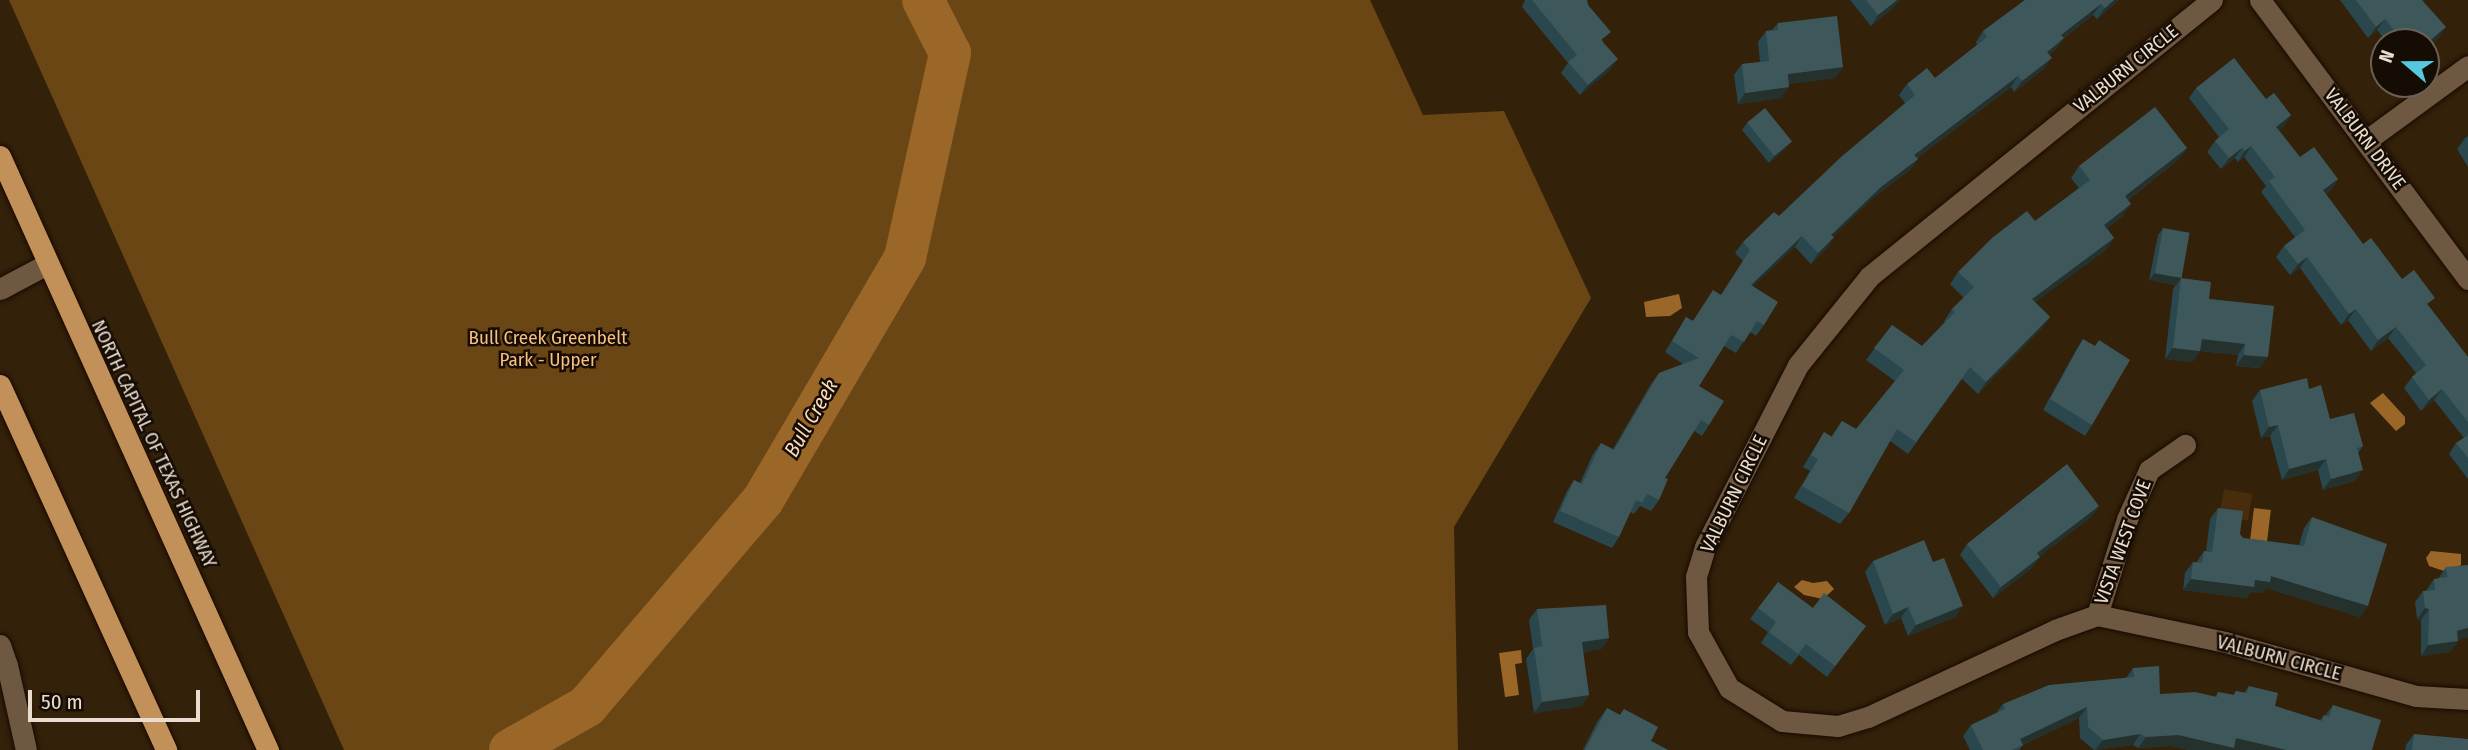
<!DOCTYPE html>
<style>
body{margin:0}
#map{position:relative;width:2468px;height:750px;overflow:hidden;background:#33210a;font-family:"Fira Sans Condensed",sans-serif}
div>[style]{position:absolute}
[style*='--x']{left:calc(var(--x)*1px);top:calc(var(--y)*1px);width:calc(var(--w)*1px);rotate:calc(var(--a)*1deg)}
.green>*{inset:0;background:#472d0b;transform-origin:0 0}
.forest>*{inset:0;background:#6b4615}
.water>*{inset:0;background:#9a6728;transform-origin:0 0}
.river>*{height:42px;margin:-21px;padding:0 21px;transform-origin:21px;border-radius:21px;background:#9a6728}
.roads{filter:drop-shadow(0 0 2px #1a0a00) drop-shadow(0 0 2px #1a0a00)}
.minor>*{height:21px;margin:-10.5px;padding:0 10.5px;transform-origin:10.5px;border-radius:10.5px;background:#6e5841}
.highway>*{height:21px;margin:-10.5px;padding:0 10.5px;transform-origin:10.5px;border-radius:10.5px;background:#c29159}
.wall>*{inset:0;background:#29474d}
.shaded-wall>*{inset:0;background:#25312c}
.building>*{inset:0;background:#3e575b;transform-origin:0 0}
span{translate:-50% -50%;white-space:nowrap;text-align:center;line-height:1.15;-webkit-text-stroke:5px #150c04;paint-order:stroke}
.street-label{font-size:19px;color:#e9ddcf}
.park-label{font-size:19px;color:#f8bf7e}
.water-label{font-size:21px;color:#fadcbd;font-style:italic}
.north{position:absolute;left:2370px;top:28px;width:70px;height:70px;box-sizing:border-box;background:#150c04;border:2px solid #6a6055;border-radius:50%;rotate:290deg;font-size:19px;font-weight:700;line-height:28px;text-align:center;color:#e9ddcf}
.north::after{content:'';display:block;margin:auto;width:24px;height:32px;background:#56c9e1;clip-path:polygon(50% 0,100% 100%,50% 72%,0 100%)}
.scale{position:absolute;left:28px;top:690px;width:172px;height:32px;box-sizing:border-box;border:4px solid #e9ddcf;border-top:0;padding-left:9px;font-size:21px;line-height:24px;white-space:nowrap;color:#e9ddcf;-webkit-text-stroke:5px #150c04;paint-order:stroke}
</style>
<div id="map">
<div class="green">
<div style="left:2224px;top:489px;width:29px;height:27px;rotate:10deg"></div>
</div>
<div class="forest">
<div style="clip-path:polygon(9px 0,1370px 0,1423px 115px,1504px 111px,1591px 298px,1454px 527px,1458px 750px,344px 750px)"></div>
</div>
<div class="water">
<div style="clip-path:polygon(1679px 294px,1682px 308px,1670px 316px,1646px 317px,1644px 302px)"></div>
<div style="clip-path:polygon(2383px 393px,2405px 417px,2405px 424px,2396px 431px,2370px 403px)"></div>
<div style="left:2254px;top:508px;width:17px;height:32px;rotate:7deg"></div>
<div style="clip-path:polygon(2431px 551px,2461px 554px,2461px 565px,2450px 573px,2429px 566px,2426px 558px)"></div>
<div style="clip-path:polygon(1802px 580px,1813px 583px,1827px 581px,1834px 589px,1823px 599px,1804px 595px,1794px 587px)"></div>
<div style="clip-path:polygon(1521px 650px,1522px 663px,1515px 664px,1519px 695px,1505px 697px,1499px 653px)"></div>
</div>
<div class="river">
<div style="--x:510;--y:750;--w:89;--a:-29.7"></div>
<div style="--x:587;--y:706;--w:271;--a:-49.5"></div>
<div style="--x:763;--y:500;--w:281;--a:-59.6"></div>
<div style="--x:905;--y:258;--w:210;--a:-77.6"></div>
<div style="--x:950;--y:53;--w:59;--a:-117"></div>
</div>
<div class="roads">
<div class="minor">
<div style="--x:2212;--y:0;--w:441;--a:141.1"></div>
<div style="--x:1869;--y:277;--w:113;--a:128.9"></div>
<div style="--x:1798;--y:365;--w:204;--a:117.1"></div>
<div style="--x:1705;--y:547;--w:31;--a:107"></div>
<div style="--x:1696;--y:577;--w:55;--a:87.9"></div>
<div style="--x:1698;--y:632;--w:64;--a:61"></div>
<div style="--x:1729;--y:688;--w:62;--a:31.9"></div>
<div style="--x:1782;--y:721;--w:56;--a:5.1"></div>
<div style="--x:1838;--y:726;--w:31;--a:-17"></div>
<div style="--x:1868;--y:717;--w:206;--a:-24.9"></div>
<div style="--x:2055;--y:630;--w:45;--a:-19.7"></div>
<div style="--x:2097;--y:615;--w:131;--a:11.9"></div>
<div style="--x:2225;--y:642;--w:198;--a:15.8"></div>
<div style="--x:2416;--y:696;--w:52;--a:3.3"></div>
<div style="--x:2260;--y:0;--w:348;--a:53.3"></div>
<div style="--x:2367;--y:140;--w:125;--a:-36.2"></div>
<div style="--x:0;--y:289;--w:53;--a:-28"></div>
<div style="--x:2097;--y:615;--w:101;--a:-72.6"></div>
<div style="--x:2127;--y:519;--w:54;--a:-65.8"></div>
<div style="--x:2149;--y:470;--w:44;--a:-34.8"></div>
<div style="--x:0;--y:645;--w:21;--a:71"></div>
<div style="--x:7;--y:665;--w:87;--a:77.4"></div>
</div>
<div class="highway">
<div style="--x:0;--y:156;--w:652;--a:65.72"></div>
<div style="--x:0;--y:385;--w:401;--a:65.5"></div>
</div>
</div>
<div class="wall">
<div style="clip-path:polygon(1525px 0,1587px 0,1588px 5px,1603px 42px,1610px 70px,1580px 95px,1561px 73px,1568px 63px,1522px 7px)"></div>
<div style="clip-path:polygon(1850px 0,1900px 0,1895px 6px,1871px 26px)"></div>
<div style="clip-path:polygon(2025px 0,2119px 0,2097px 19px,2093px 15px,2064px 38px,2056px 49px,2049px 55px,2044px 69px,2014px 92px,2011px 87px,1917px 158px,1918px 159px,1910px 170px,1873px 198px,1833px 236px,1834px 237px,1827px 248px,1811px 264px,1795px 247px,1753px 286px,1764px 325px,1756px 336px,1750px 332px,1736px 353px,1724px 346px,1699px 386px,1709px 425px,1702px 436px,1694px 431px,1665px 478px,1659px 500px,1651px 511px,1640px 506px,1634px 514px,1630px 512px,1619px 537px,1612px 548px,1553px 522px,1567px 491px,1574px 480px,1580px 483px,1593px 454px,1601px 443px,1613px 449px,1651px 384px,1659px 373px,1683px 364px,1665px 352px,1686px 317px,1692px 321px,1721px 295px,1743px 261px,1735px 253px,1743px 242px,1779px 216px,1905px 103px,1899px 95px,1907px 84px,1935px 78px,1977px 45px,1976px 42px,1983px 31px)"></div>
<div style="clip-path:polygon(2340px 0,2422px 0,2439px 38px,2426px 42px,2387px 42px,2377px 30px,2368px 38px)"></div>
<div style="clip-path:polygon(1778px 23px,1843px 67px,1835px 78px,1789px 84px,1781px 98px,1738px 104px,1734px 75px,1742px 64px,1760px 62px,1758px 42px,1766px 31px,1772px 30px)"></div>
<div style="clip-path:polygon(2196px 88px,2266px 99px,2291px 115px,2284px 126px,2279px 130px,2300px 157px,2338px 179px,2331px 190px,2325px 194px,2363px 244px,2429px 306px,2468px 357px,2468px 479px,2449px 454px,2456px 443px,2464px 438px,2434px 400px,2421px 411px,2404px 388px,2412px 377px,2416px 373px,2388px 338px,2371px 351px,2348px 320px,2341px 325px,2300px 268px,2290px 275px,2276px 257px,2284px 246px,2295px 237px,2261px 192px,2266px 186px,2244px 157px,2238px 162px,2235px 158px,2221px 169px,2207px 152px,2215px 141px,2219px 137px,2189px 98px)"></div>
<div style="clip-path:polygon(1747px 123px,1786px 148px,1769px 163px,1742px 130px)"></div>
<div style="clip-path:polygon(2468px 136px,2468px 167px,2457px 149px,2465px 138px)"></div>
<div style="clip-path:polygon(2187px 148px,2179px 159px,2128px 200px,2123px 216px,2107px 228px,2114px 238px,2106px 250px,2035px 302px,2050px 317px,2042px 328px,1978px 394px,1962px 379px,1908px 454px,1890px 441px,1849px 513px,1840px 524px,1794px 498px,1810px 471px,1803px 467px,1824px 432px,1831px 437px,1842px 421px,1856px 429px,1895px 381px,1866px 360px,1892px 325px,1922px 346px,1945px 322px,1944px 321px,1952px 309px,1964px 298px,1950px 284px,1958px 272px,2035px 221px,2079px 188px,2071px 178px,2079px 166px)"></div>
<div style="clip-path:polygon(2163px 228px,2176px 285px,2149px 280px,2158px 235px)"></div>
<div style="clip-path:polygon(2181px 278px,2209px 299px,2274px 306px,2260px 368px,2236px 366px,2238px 355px,2200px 351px,2192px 362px,2165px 359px,2173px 289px)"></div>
<div style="clip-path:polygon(2083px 339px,2092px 425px,2085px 436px,2043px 410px,2076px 350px)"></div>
<div style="clip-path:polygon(2309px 389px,2330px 419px,2363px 446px,2358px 453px,2355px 481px,2323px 490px,2318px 470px,2282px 480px,2270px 436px,2261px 438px,2252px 401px,2260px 390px)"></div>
<div style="clip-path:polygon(2099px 506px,2091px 517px,2040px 556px,2032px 568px,1993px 598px,1960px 555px,1967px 544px)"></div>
<div style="clip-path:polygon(2218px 508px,2240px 534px,2243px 538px,2299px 545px,2304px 528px,2312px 517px,2360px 617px,2266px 588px,2262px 593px,2251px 592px,2246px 598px,2183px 590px,2185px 573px,2193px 562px,2196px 563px,2204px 551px,2206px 551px,2210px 519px)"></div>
<div style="clip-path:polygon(1873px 561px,1956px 617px,1908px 636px,1901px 618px,1885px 625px,1865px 572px)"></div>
<div style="clip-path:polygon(2446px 567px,2458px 641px,2450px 652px,2421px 656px,2421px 620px,2417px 619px,2415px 602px,2423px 591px,2426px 591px,2434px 579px,2438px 579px)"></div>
<div style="clip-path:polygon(1758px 608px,1813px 608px,1866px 626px,1827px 677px,1799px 655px,1791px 665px,1761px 643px,1768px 632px,1750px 619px)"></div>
<div style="clip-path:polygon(1537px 609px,1609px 638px,1601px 649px,1583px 652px,1589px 695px,1581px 706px,1534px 713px,1526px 659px,1533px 649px,1529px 620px)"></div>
<div style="clip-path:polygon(2133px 668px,2160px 694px,2215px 697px,2218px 692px,2233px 695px,2236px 691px,2244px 693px,2249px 686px,2275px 706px,2320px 720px,2324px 715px,2325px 716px,2333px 705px,2372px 750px,2189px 750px,2170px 746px,2138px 748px,2133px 745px,2094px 750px,2080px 738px,2079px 718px,2023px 745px,2019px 750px,1970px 750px,1963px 736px,1971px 725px,1996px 713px,2003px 704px,2126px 678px)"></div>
<div style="clip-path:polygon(1607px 708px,1620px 715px,1624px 709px,1651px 741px,1668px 750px,1583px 750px,1597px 722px)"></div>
<div style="clip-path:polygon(2414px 734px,2468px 750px,2405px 750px,2406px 745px)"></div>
</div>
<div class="shaded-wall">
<div style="clip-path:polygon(1897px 0,1900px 0,1895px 6px,1871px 26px,1878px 15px)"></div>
<div style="clip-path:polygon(2114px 0,2119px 0,2097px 19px,2105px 8px)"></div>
<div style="clip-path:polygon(2101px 4px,2093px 15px,2053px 46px,2061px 35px)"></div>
<div style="clip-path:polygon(2385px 19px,2377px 30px,2368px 38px,2376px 27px)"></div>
<div style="clip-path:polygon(2446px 27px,2439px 38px,2426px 48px,2426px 44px)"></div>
<div style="clip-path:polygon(2405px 31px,2397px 42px,2395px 42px,2399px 36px)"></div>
<div style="clip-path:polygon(2064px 38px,2056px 49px,2039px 63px,2047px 52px)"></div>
<div style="clip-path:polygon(2052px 58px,2044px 69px,2014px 92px,2022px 81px)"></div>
<div style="clip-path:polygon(1618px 59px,1610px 70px,1580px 95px,1588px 85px)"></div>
<div style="clip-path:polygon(1843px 67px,1835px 78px,1780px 85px,1788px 74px)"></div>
<div style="clip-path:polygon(2018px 76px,2011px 87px,1906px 166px,1914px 155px)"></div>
<div style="clip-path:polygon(1789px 87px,1781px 98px,1738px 104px,1745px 93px)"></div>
<div style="clip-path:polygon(2291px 115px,2284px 126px,2269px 137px,2276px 127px)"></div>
<div style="clip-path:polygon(1792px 141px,1786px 148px,1769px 163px,1774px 156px)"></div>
<div style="clip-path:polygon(2251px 146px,2244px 157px,2238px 162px,2245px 151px)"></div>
<div style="clip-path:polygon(2187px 148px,2179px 159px,2117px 208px,2125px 196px)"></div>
<div style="clip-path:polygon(2242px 148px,2235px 158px,2221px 169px,2229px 158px)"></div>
<div style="clip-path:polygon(1918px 159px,1910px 170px,1873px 198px,1824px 246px,1831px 235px,1881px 187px)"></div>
<div style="clip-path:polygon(2338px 179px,2331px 190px,2315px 201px,2323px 190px)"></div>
<div style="clip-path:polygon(2131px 204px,2123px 216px,2096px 237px,2104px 225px)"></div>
<div style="clip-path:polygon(1802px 236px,1795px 247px,1743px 296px,1751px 285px)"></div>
<div style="clip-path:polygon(1834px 237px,1827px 248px,1811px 264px,1818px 253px)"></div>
<div style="clip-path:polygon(2114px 238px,2106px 250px,2024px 311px,2032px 299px)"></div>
<div style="clip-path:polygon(2307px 257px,2300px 268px,2290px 275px,2298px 264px)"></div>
<div style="clip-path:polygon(2155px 273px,2181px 278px,2176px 285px,2149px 280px)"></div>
<div style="clip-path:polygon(2356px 309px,2348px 320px,2341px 325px,2349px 314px)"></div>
<div style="clip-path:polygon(2050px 317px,2042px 328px,1978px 394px,1986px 382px)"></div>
<div style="clip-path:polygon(2396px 327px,2388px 338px,2371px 351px,2378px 340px)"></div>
<div style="clip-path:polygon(2202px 339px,2245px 344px,2238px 355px,2194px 350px)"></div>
<div style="clip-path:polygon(2173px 348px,2200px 351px,2192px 362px,2165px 359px)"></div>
<div style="clip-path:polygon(2244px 355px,2268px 357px,2260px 368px,2236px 366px)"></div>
<div style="clip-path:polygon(2442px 389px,2434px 400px,2421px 411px,2429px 400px)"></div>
<div style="clip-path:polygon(2278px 425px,2270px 436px,2261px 438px,2269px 427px)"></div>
<div style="clip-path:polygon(2326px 459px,2318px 470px,2282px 480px,2289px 469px)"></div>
<div style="clip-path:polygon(2363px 470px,2355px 481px,2323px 490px,2331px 479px)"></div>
<div style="clip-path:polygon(2099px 506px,2091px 517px,2030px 564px,2037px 553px)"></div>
<div style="clip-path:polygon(2040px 557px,2032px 568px,1993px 598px,2001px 587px)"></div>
<div style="clip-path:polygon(2271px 576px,2368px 606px,2360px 617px,2266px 588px,2262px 593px,2251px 592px,2246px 598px,2183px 590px,2191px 579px,2255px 580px)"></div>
<div style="clip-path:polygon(1963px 606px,1956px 617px,1908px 636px,1916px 625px)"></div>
<div style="clip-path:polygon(1908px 607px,1901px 618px,1885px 625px,1893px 614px)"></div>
<div style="clip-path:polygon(2425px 608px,2429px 609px,2421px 620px,2417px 619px)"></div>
<div style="clip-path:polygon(2468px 628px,2468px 638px,2449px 642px,2457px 631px)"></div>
<div style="clip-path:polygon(1609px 638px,1601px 649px,1574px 653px,1582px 642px)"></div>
<div style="clip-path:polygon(2458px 641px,2450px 652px,2421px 656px,2428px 645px)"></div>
<div style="clip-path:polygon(1589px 695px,1581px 706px,1534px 713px,1542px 702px)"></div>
<div style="clip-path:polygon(2087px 707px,2079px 718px,2012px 750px,2020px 739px)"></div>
<div style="clip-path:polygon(2140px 734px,2133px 745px,2095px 750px,2103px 740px)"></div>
<div style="clip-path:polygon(2178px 735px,2236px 738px,2287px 750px,2189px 750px,2170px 746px,2138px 748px,2146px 737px)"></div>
</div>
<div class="building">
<div style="clip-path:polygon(1532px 0,1587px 0,1588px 5px,1611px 32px,1601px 40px,1618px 59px,1588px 85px,1568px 62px,1577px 55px)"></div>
<div style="clip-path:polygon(1866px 0,1897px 0,1878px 15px)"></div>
<div style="clip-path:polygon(2025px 0,2114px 0,2105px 8px,2101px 4px,2061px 35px,2064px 38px,2047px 52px,2052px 58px,2022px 81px,2018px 76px,1914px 155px,1918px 159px,1881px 187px,1831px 235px,1834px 237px,1818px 253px,1802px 236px,1751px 285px,1778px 302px,1764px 325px,1757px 321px,1744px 342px,1731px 335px,1699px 386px,1724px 401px,1709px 425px,1701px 420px,1665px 478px,1668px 479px,1659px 500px,1647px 494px,1642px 503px,1636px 500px,1619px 537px,1560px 511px,1574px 480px,1582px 484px,1601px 443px,1614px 450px,1659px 373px,1699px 358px,1672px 341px,1686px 317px,1693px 321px,1713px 290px,1721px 295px,1750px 250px,1743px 242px,1774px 212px,1779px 216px,1841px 157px,1915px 95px,1907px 84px,1927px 68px,1935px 78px,1987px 37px,1983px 31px)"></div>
<div style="clip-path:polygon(2356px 0,2422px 0,2446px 27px,2426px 44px,2426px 42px,2413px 42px,2405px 31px,2399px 36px,2385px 19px,2376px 27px)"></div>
<div style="clip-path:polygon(1837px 16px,1843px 67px,1788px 74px,1789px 87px,1745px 93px,1742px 64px,1769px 61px,1766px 31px,1778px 30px,1778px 23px)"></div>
<div style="clip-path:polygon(2234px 58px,2266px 99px,2274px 93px,2291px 115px,2276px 127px,2300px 157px,2314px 147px,2338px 179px,2323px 190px,2363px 244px,2371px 238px,2402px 279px,2414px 270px,2435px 298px,2427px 304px,2468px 357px,2468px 422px,2442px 389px,2429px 400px,2412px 377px,2426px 365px,2396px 327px,2378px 340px,2356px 309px,2349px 314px,2307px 257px,2298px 264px,2284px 246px,2305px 230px,2269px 181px,2275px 177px,2251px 146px,2245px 151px,2242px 148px,2229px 158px,2215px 141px,2229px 129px,2196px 88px)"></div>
<div style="clip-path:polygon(2155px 107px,2187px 148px,2125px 196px,2131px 204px,2104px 225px,2114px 238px,2032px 299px,2050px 317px,1986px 382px,1970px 367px,1916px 442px,1897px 429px,1849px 513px,1802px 486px,1818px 459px,1811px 455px,1824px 432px,1832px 437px,1842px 421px,1856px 429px,1904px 370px,1874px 348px,1892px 325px,1922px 346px,1955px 312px,1952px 309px,1974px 287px,1958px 272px,1992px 238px,2027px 211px,2035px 221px,2090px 180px,2079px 166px)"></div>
<div style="left:1765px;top:108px;width:43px;height:23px;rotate:51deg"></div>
<div style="left:2163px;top:228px;width:27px;height:46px;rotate:10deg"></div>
<div style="clip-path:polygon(2181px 278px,2211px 282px,2209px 299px,2274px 306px,2268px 357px,2244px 355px,2245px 344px,2202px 339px,2200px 351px,2173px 348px)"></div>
<div style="clip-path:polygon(2083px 339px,2095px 346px,2099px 340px,2130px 360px,2092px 425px,2050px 399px)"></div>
<div style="clip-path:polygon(2307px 378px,2309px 389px,2321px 385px,2330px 419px,2354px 413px,2363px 446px,2357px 448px,2363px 470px,2331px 479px,2326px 459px,2289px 469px,2278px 425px,2269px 427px,2260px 390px)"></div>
<div style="clip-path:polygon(2468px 435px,2468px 458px,2456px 443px)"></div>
<div style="clip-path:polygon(2067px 464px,2099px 506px,2037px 553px,2040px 557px,2001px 587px,1967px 544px)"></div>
<div style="clip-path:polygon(2218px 508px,2243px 511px,2240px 534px,2243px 538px,2304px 546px,2312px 517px,2387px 544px,2368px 606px,2271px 576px,2270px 582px,2255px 580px,2254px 587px,2191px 579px,2193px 562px,2202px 563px,2204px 551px,2212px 552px)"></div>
<div style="clip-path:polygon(1924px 540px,1933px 562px,1944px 558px,1963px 606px,1916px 625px,1908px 607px,1893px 614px,1873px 561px)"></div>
<div style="clip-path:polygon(2468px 565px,2468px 628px,2457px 631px,2458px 641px,2428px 645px,2429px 609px,2425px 608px,2423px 591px,2435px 590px,2434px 579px,2447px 577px,2446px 567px)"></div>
<div style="clip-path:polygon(1778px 582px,1813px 608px,1824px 593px,1866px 626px,1835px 666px,1806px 644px,1798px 654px,1769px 632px,1776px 622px,1758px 608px)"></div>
<div style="clip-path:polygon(1606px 605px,1609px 638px,1582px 642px,1589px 695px,1542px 702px,1534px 648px,1542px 646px,1537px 609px)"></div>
<div style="clip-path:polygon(2159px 666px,2160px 694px,2195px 692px,2217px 697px,2218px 692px,2234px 695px,2236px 691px,2247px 693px,2249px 686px,2278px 693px,2275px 706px,2322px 721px,2324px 715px,2329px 717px,2333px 705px,2381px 720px,2372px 750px,2287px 750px,2236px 738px,2234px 748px,2178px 735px,2146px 737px,2140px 734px,2103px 740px,2088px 727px,2087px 707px,2020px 739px,2023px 745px,2012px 750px,1983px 750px,1971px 725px,2005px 709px,2003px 704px,2049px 685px,2134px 677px,2133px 668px)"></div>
<div style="clip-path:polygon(1607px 708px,1620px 715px,1624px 709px,1658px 727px,1651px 741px,1668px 750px,1585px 750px)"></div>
<div style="clip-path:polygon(2414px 734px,2468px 739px,2468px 750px,2412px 750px)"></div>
</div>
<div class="street-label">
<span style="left:2126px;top:69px;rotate:-39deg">VALBURN CIRCLE</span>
<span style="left:2365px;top:139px;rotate:53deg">VALBURN DRIVE</span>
<span style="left:154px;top:444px;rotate:65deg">NORTH CAPITAL OF TEXAS HIGHWAY</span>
<span style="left:1734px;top:494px;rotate:-64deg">VALBURN CIRCLE</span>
<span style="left:2123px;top:542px;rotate:-70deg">VISTA WEST COVE</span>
<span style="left:2279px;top:658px;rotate:15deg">VALBURN CIRCLE</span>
</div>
<div class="park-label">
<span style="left:548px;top:349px">Bull Creek Greenbelt<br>Park - Upper</span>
</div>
<div class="water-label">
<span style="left:811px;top:418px;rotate:-60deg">Bull Creek</span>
</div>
<div class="north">N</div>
<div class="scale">50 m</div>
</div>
